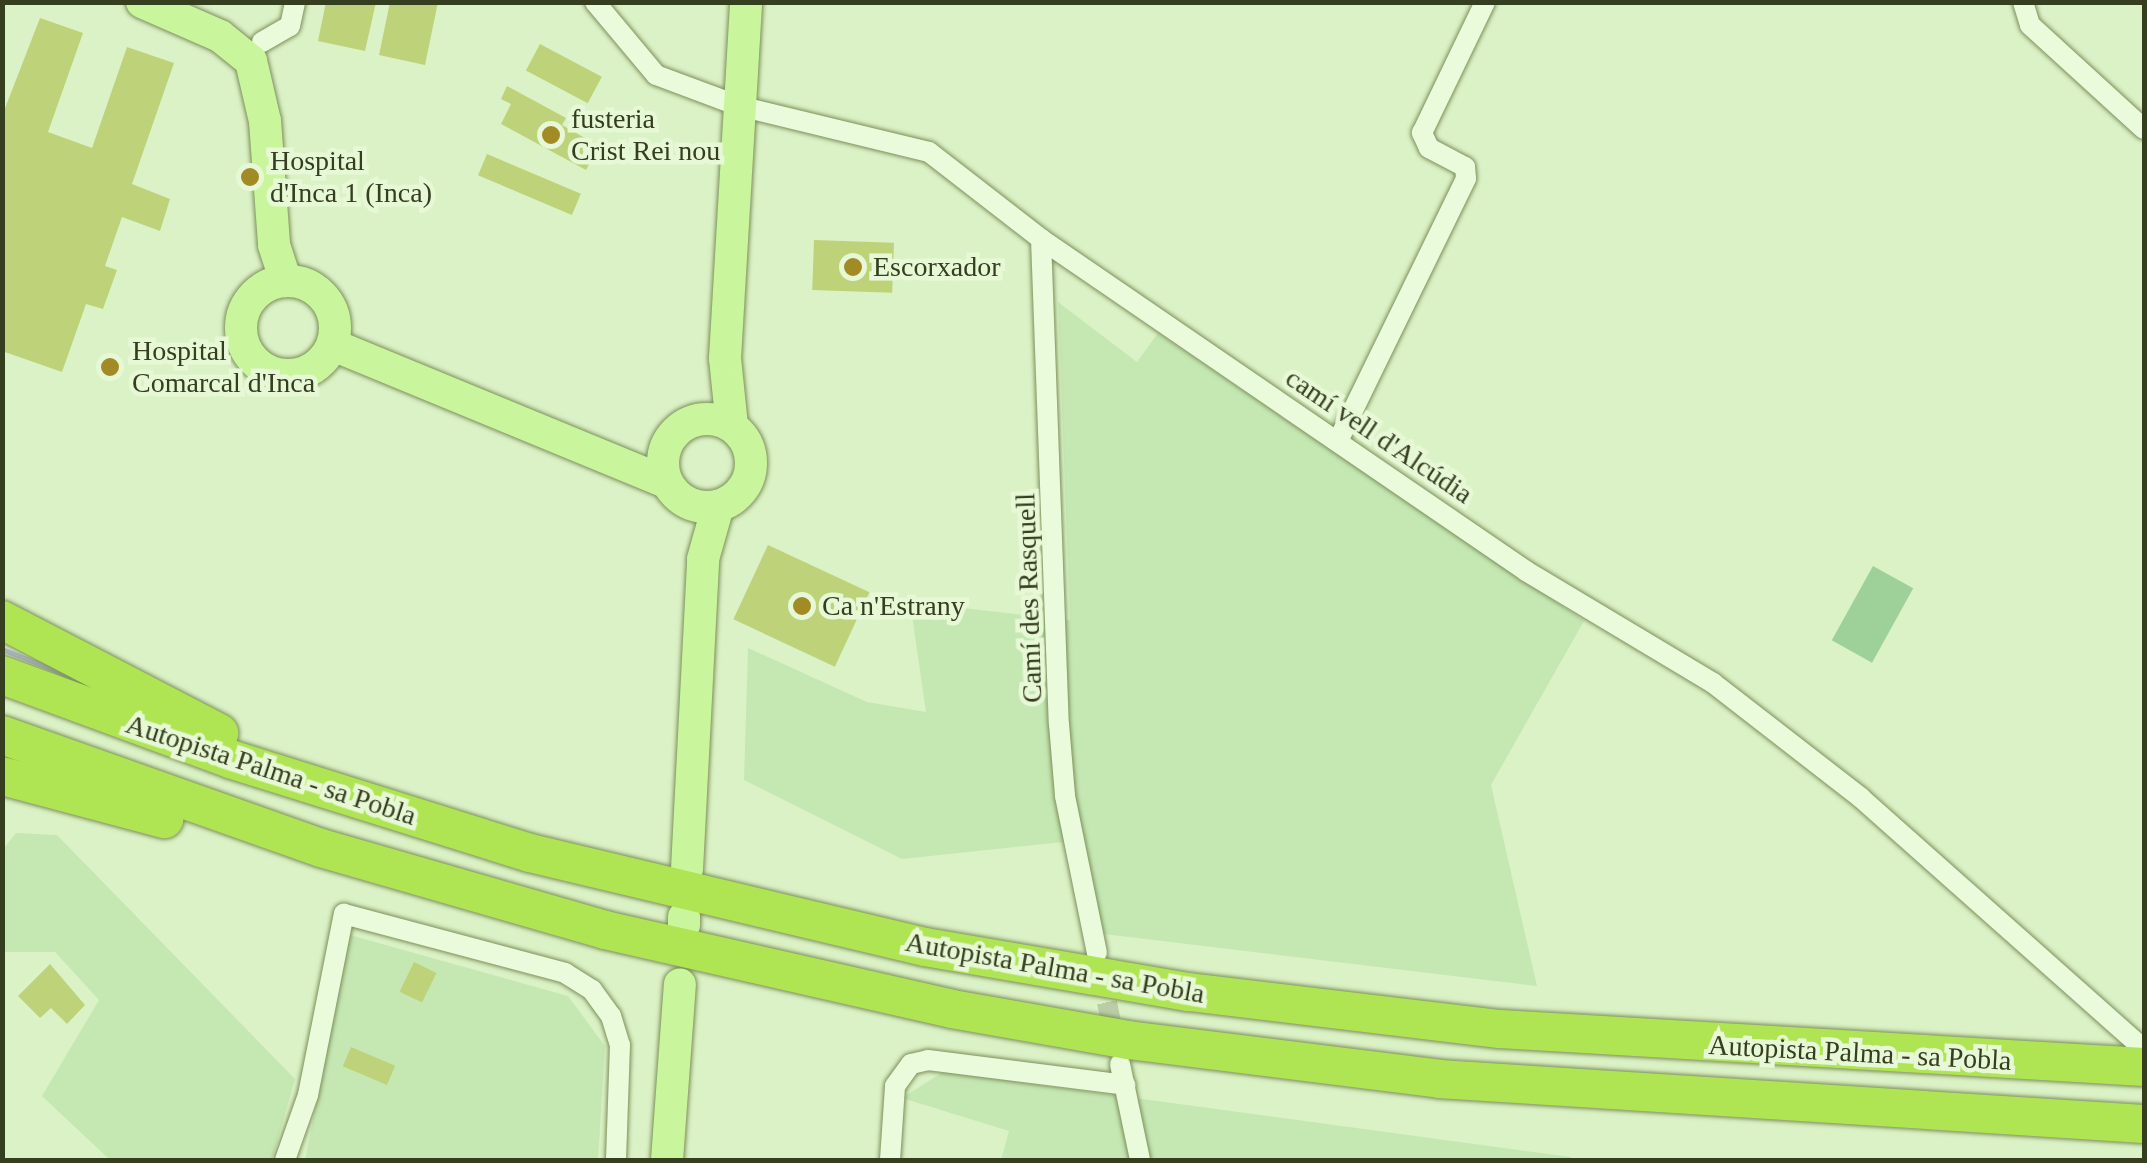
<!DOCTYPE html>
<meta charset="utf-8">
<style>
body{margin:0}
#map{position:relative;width:2147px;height:1163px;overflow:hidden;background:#dbf2c6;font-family:Georgia,serif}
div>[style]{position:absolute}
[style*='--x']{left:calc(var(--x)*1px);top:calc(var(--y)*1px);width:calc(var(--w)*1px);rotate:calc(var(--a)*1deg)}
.farmland>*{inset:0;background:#c5e8b3}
.green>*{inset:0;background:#9dd199;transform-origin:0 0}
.stream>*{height:5px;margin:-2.5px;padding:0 2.5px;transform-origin:2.5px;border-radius:2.5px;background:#a8b6c5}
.building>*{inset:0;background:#bed27a;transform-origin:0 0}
.minor-tunnel>*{height:20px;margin-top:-10px;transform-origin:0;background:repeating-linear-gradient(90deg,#bacea5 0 20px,transparent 0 30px)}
.roads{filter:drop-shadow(0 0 2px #7d8f5a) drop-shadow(0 0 2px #7d8f5a)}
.minor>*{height:20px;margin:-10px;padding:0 10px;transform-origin:10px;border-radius:10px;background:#eafbdb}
.primary>*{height:32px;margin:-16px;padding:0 16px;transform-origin:16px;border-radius:16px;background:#c9f69c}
.primary>.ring{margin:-16px;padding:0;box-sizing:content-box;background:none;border:32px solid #c9f69c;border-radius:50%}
.motorway>*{height:38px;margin:-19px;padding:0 19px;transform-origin:19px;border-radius:19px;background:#afe552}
.dots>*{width:28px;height:28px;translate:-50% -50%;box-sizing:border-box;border:5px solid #e7f8d7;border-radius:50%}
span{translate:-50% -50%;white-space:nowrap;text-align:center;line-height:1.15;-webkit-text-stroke:9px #e7f8d7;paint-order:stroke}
.poi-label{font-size:28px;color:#353e1f}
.left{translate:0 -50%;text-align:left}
.street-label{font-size:28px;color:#353e1f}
.frame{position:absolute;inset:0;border:5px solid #353e1f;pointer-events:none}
</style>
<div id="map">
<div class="farmland">
<div style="clip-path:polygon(1058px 302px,1137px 362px,1158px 333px,1584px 621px,1491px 785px,1537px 986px,1104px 934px,1083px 840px,902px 859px,744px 780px,748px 648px,867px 702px,926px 712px,910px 602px,1070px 620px)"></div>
<div style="clip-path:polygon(16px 833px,57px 835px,295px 1079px,272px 1160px,110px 1160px,42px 1096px,99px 1000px,55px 952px,3px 952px,3px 849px)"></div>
<div style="clip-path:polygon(350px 935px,568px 996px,605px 1046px,598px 1160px,305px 1160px)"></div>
<div style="clip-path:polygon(943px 1072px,1571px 1157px,1571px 1160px,1001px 1160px,1009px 1131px,902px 1098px)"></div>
</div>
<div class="green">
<div style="left:1873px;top:566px;width:46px;height:85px;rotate:29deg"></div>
</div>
<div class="stream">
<div style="--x:2;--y:649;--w:73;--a:21.7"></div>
</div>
<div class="building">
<div style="clip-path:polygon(326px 2px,376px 2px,365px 51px,318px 41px)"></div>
<div style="clip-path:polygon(390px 2px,438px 2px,425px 65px,379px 55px)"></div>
<div style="clip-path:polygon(40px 18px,83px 33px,48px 132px,92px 148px,127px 47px,174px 63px,132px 184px,170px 199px,160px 231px,122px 217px,105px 266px,117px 270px,103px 309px,86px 304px,62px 372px,2px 351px,2px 116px)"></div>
<div style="left:540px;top:44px;width:70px;height:30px;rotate:28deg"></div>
<div style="clip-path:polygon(507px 86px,566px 118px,562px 125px,599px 146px,586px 170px,501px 124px,511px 104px,501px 99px)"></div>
<div style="left:487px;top:154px;width:102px;height:23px;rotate:23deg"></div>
<div style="left:814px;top:240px;width:80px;height:50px;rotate:2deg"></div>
<div style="left:768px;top:545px;width:112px;height:82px;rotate:25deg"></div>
<div style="left:414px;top:962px;width:25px;height:33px;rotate:26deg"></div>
<div style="clip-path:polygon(50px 964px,85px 1005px,67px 1024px,51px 1008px,40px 1018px,18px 996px)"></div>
<div style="left:351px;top:1047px;width:48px;height:21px;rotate:23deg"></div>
</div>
<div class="minor-tunnel">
<div style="--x:1101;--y:973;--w:70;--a:78.5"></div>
</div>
<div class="roads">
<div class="minor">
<div style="--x:595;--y:2;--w:95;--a:50.1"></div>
<div style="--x:656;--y:75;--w:89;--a:20.5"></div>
<div style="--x:739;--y:106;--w:195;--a:13.6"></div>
<div style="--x:929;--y:152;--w:142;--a:37.8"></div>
<div style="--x:1041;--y:239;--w:588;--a:34.39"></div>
<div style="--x:1526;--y:571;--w:218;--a:30.9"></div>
<div style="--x:1713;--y:683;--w:187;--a:37.8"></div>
<div style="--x:1861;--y:798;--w:378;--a:41.6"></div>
<div style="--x:2023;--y:2;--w:24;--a:73"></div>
<div style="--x:2030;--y:25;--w:154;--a:42.4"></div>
<div style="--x:262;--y:42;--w:32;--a:-30"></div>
<div style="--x:290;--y:26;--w:25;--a:-78"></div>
<div style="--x:1041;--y:239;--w:485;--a:87.9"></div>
<div style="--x:1059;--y:724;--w:72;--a:85.2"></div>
<div style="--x:1065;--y:796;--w:160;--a:78.5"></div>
<div style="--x:1338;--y:441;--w:292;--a:-64"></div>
<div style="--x:1466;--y:178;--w:11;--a:-95"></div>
<div style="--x:1465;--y:167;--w:41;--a:-152.2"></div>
<div style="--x:1429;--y:148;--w:17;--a:-115"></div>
<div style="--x:1422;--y:133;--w:145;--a:-64.3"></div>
<div style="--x:1120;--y:1064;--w:98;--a:78.2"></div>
<div style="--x:285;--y:1160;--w:69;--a:-70.5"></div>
<div style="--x:308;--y:1095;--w:185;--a:-78.8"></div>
<div style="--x:344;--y:914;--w:229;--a:14.9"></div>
<div style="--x:565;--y:973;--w:32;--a:32"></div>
<div style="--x:592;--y:990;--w:32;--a:54"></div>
<div style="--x:611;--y:1016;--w:30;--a:73"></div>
<div style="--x:620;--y:1045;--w:115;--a:92"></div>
<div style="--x:890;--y:1160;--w:74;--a:-86.1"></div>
<div style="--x:895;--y:1086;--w:27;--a:-54"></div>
<div style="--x:911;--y:1064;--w:17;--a:-13"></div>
<div style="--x:928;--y:1060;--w:199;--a:7.2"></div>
</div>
<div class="primary">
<div style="--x:142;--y:2;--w:85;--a:23.6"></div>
<div style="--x:220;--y:36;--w:40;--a:39"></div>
<div style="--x:251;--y:61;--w:62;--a:76.9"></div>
<div style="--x:265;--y:121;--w:124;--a:85.8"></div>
<div style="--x:274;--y:245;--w:38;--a:72"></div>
<div class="ring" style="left:241px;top:281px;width:62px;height:62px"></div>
<div style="--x:333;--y:345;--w:361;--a:22.4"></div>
<div class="ring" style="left:663px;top:419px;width:56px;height:56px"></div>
<div style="--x:732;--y:426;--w:68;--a:-95.9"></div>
<div style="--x:725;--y:358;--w:357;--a:-86.6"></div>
<div style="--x:687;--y:869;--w:310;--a:-87"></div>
<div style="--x:703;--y:559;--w:55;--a:-74.2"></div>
<div style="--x:684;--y:925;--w:8;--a:-90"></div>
<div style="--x:667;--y:1160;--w:176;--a:-85.8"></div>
</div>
<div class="motorway">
<div style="--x:2;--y:620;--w:245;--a:27.5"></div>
<div style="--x:2;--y:675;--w:243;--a:20.2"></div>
<div style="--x:230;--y:759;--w:314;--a:17.4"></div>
<div style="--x:530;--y:853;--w:406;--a:13.4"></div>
<div style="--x:925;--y:947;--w:268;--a:9.7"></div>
<div style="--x:1189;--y:992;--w:313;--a:6.8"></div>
<div style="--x:1500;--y:1029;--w:645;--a:3.38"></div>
<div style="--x:2;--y:735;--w:338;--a:19.5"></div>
<div style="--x:321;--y:848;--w:296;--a:16.1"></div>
<div style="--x:605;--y:930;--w:356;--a:12.8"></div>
<div style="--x:952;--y:1009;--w:179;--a:10"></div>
<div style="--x:1128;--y:1040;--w:313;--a:7.1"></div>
<div style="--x:1439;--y:1079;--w:706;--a:3.65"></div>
<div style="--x:2;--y:776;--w:168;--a:14.9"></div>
</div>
</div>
<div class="dots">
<div style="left:551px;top:135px;background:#a28a25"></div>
<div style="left:250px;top:177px;background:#a28a25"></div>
<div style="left:853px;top:267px;background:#a28a25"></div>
<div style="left:110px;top:367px;background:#a28a25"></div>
<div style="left:802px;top:606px;background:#a28a25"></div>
</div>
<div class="poi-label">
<span class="left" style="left:571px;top:135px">fusteria<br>Crist Rei nou</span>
<span class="left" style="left:270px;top:177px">Hospital<br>d'Inca 1 (Inca)</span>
<span class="left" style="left:873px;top:267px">Escorxador</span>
<span class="left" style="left:132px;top:367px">Hospital<br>Comarcal d'Inca</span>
<span class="left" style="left:822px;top:606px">Ca n'Estrany</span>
</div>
<div class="street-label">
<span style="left:1379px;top:436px;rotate:34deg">camí vell d'Alcúdia</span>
<span style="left:1029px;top:598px;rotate:-92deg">Camí des Rasquell</span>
<span style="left:271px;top:770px;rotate:18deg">Autopista Palma - sa Pobla</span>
<span style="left:1055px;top:968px;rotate:10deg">Autopista Palma - sa Pobla</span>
<span style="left:1860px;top:1053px;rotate:3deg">Autopista Palma - sa Pobla</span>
</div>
<div class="frame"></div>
</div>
